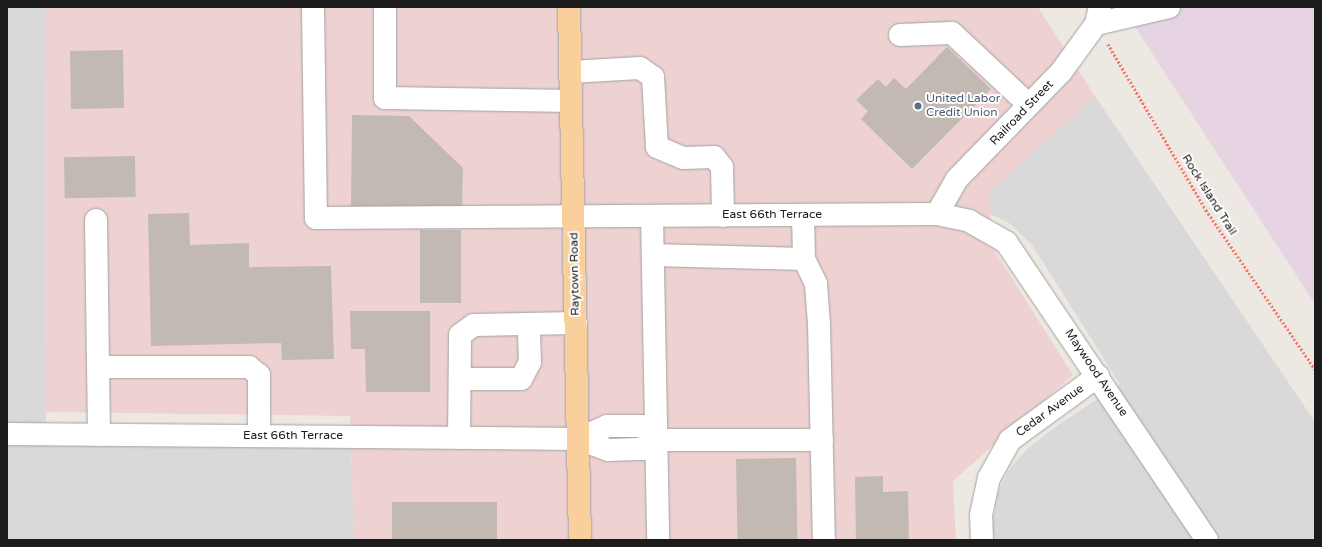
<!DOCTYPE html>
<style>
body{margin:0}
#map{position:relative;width:1322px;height:547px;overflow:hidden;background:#ede9e2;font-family:"Varela Round",sans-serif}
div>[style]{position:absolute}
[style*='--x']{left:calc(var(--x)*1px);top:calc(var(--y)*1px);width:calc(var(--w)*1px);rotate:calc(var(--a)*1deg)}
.residential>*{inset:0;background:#dad9d9}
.commercial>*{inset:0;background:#eed2d1}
.industrial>*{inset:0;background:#e6d4e3}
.building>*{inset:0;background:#c2b9b2;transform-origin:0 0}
.path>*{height:2.5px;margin-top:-1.25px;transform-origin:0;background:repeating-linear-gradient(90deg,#f5796b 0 2px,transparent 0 4px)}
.roads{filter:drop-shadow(0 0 1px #a3a3a3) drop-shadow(0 0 1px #a3a3a3)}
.minor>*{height:22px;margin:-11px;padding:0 11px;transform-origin:11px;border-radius:11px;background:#fff}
.major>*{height:22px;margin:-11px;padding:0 11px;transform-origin:11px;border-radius:11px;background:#f9d09c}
.dots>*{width:11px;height:11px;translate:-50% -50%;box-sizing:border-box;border:2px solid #fff;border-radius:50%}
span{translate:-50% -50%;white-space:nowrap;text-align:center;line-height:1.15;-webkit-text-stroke:4px #fff;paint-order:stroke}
.service-label{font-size:12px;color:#4e5e75}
.left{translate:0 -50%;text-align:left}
.street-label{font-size:12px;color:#1c1c1c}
.frame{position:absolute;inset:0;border:8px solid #1c1c1c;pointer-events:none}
</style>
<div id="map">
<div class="residential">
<div style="clip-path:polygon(7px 7px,45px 7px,46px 441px,351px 445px,354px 540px,7px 540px)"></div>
<div style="clip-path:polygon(1095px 96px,1315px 422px,1315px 540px,990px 540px,998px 492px,1009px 469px,1028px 448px,1058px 425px,1120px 384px,1032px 245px,1009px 223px,990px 214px,990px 192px)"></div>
</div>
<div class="commercial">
<div style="clip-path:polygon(45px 7px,1038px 7px,1095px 96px,990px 192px,991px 245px,1073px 375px,953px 481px,956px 540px,354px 540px,350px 416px,46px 412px)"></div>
</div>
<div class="industrial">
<div style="clip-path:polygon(1122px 7px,1315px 7px,1315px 304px)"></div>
</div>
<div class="building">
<div style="clip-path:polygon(947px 47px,991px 89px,912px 169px,861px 119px,868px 111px,856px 100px,878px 79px,886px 87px,894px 78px,906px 89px)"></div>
<div style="left:123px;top:50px;width:58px;height:53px;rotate:89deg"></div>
<div style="clip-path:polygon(352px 115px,409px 116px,463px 168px,462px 208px,351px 207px)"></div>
<div style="left:135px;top:156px;width:41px;height:71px;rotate:89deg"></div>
<div style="clip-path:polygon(189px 213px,190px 245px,249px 243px,249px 267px,331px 266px,334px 359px,282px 360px,281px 343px,151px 346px,148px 214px)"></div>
<div style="left:420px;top:230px;width:41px;height:73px"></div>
<div style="clip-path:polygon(350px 311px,430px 311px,430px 392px,366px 392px,365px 349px,351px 349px)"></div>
<div style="left:796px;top:458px;width:82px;height:60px;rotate:89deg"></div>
<div style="clip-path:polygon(883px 476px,883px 492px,908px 491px,909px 540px,856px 540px,855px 477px)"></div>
<div style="left:497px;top:502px;width:38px;height:105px;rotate:90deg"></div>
</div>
<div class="path">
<div style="--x:1108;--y:44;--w:193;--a:59.4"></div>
<div style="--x:1206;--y:210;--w:193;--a:55.6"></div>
</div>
<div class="roads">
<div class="minor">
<div style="--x:313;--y:7;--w:211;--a:89.2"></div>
<div style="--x:316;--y:218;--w:621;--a:-0.37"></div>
<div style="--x:937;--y:214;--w:33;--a:12"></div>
<div style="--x:969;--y:221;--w:43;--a:29.6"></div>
<div style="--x:1006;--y:242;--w:359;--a:56"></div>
<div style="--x:385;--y:7;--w:91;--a:90"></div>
<div style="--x:385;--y:98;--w:186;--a:0.9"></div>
<div style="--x:1096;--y:24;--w:75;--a:-13.1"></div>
<div style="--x:900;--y:35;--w:52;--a:-2.2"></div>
<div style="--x:952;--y:33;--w:105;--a:43.1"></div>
<div style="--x:571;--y:72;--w:69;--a:-3.3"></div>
<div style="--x:640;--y:68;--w:16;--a:35"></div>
<div style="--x:653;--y:77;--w:70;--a:86.7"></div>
<div style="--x:657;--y:147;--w:28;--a:23"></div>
<div style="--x:683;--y:158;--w:31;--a:-2"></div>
<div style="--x:714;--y:157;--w:13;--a:51"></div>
<div style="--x:722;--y:167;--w:49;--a:88.8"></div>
<div style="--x:937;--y:214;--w:40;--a:-60.3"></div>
<div style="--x:957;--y:179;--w:149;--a:-45.8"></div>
<div style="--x:1061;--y:72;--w:59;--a:-53.9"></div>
<div style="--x:1096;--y:24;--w:17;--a:-77"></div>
<div style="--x:803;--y:215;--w:44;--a:88.7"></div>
<div style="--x:804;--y:259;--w:28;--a:64"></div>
<div style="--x:816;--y:284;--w:40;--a:85.7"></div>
<div style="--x:819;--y:324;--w:216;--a:88.7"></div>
<div style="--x:652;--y:216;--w:324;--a:88.9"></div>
<div style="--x:96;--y:220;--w:215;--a:89.2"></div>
<div style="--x:653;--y:255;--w:151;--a:1.5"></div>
<div style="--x:98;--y:367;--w:151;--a:0"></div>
<div style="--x:249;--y:367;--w:13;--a:39"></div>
<div style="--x:259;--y:375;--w:61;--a:90"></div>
<div style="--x:460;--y:379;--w:61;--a:0"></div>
<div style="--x:521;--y:379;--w:19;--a:-62"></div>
<div style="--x:530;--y:362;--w:38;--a:-92"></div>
<div style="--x:7;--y:434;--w:571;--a:0.5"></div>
<div style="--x:578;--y:439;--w:32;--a:20"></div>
<div style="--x:608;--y:450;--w:37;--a:-2"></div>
<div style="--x:645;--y:449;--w:14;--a:-39"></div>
<div style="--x:656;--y:440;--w:166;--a:0"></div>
<div style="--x:459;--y:438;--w:103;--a:-89.4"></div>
<div style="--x:460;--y:335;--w:17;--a:-36"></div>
<div style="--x:474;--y:325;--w:102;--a:-1.1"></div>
<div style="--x:578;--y:439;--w:32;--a:-24"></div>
<div style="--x:607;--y:426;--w:35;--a:0"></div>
<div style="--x:642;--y:426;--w:20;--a:45"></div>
<div style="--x:982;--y:540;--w:25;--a:-92"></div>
<div style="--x:981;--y:515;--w:38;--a:-78"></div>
<div style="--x:989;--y:478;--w:43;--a:-61.1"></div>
<div style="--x:1010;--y:440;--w:109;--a:-36"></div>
</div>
<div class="major">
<div style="--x:569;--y:7;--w:533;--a:88.82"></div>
</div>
</div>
<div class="dots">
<div style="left:918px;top:106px;background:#5c6f8a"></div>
</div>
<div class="service-label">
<span class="left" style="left:926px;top:106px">United Labor<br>Credit Union</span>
</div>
<div class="street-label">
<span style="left:1022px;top:113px;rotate:-46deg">Railroad Street</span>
<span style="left:1209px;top:195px;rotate:58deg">Rock Island Trail</span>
<span style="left:772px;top:215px">East 66th Terrace</span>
<span style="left:575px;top:274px;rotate:-91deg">Raytown Road</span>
<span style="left:1096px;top:373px;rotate:56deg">Maywood Avenue</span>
<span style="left:1050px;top:411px;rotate:-36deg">Cedar Avenue</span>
<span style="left:293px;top:436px">East 66th Terrace</span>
</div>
<div class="frame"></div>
</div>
